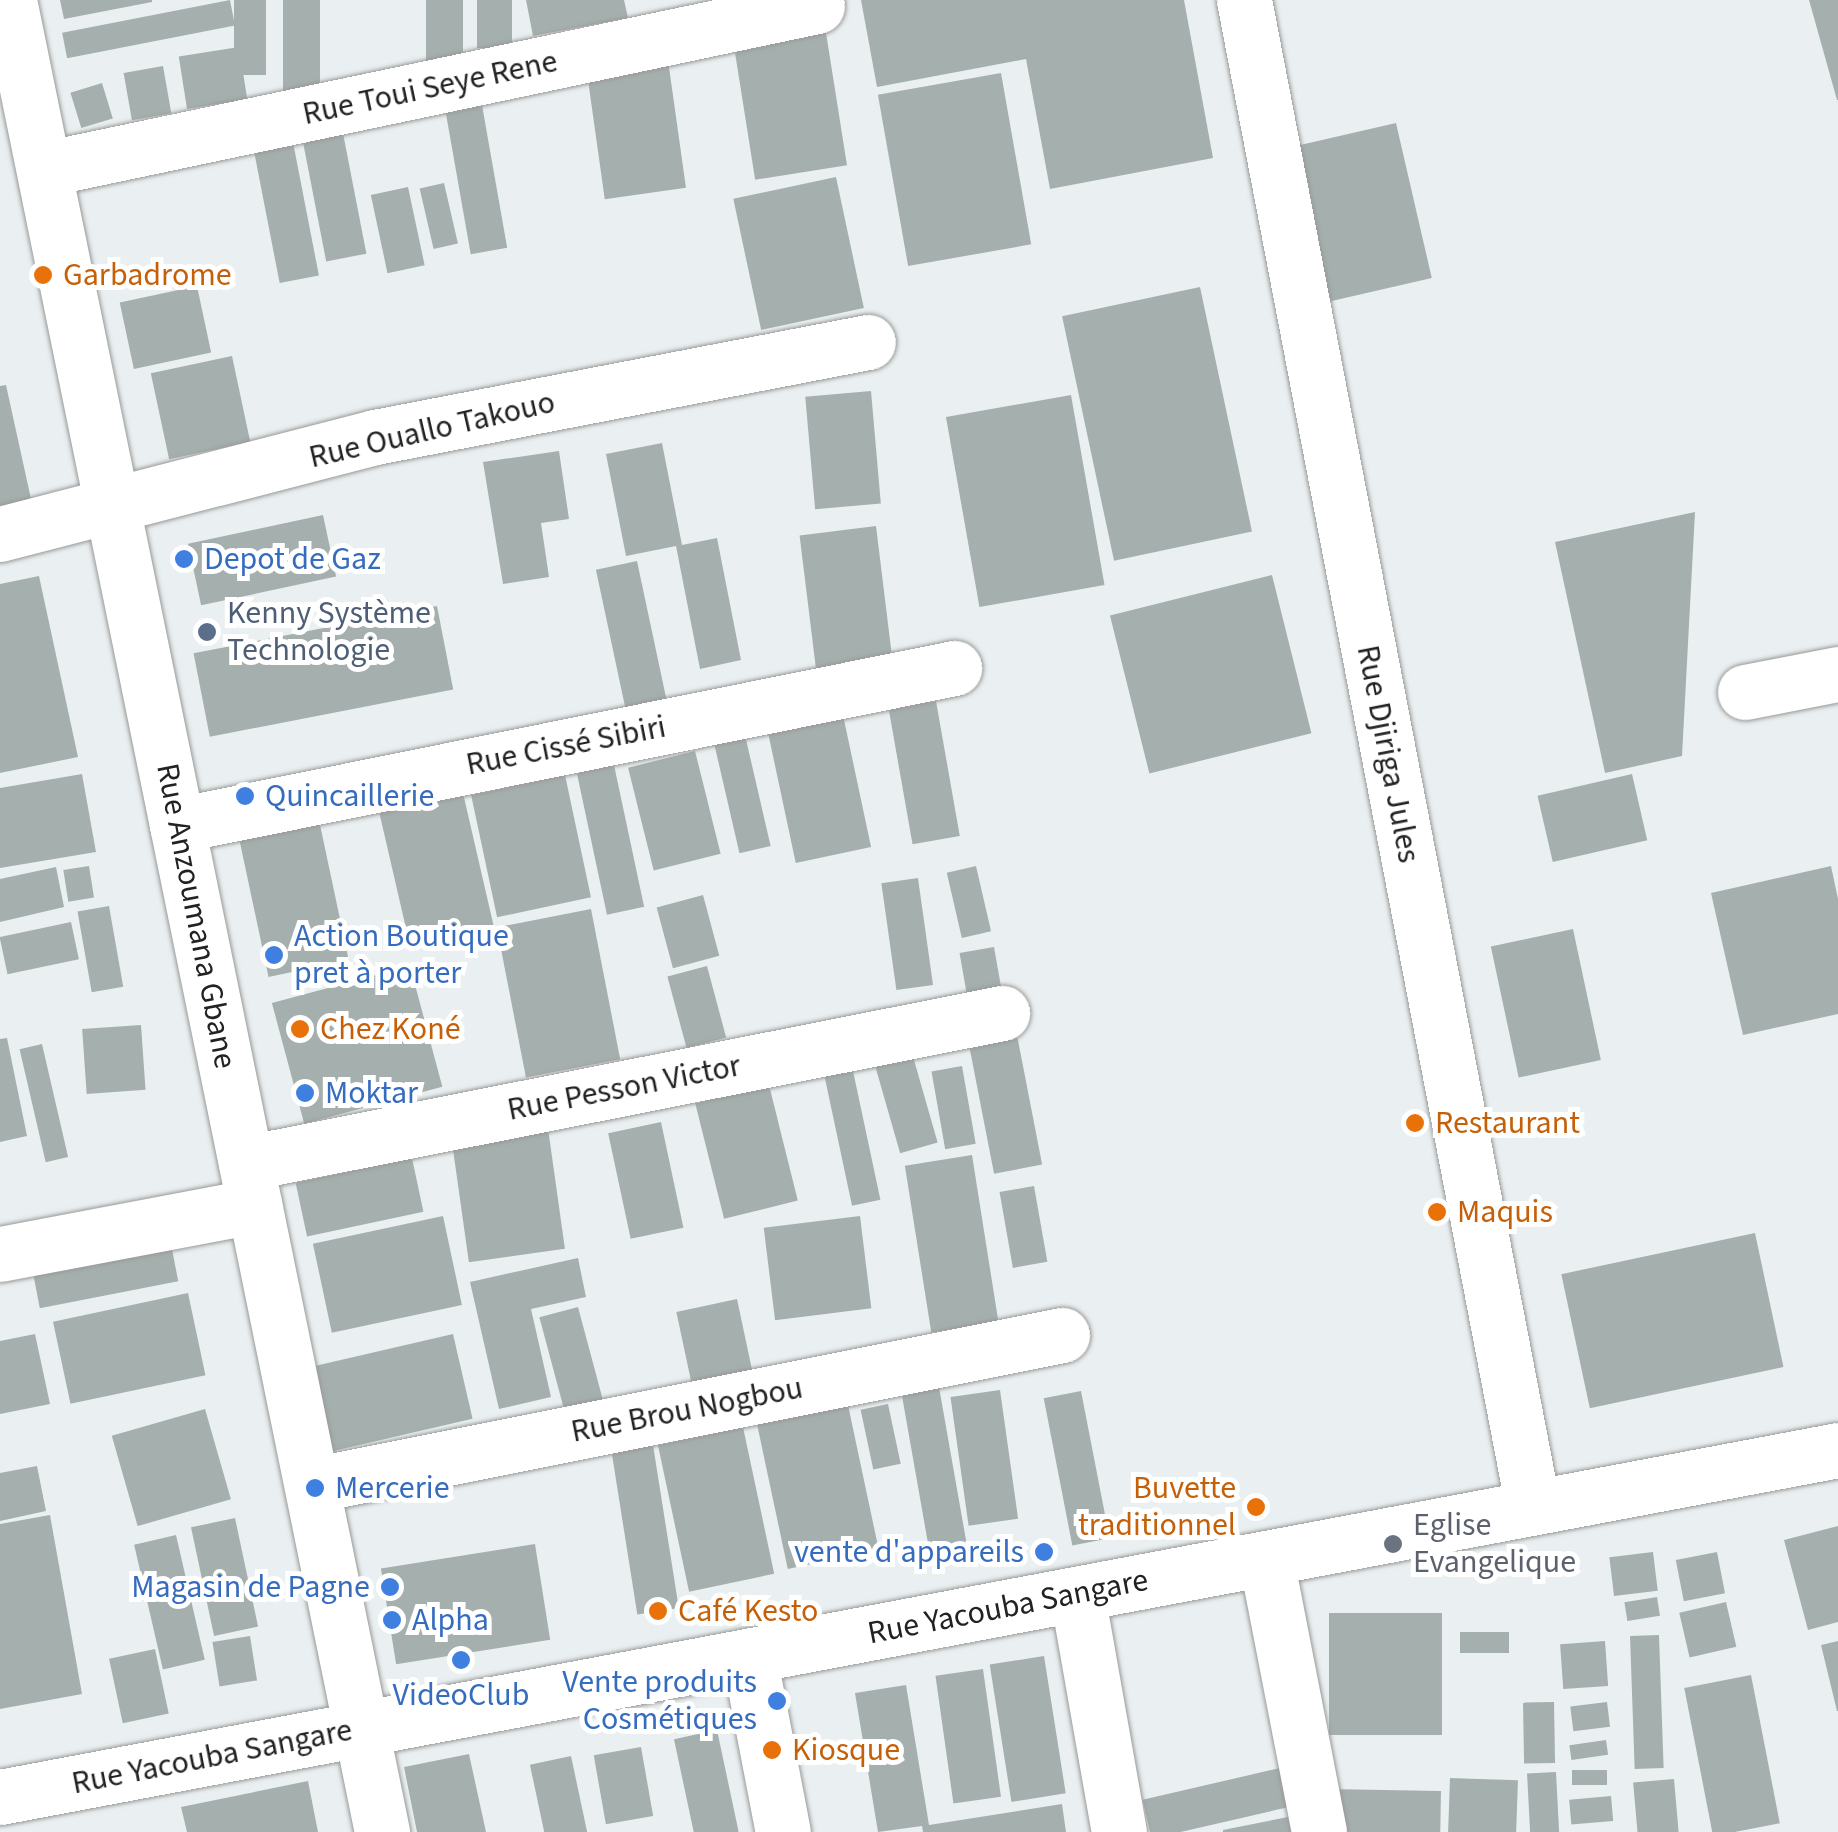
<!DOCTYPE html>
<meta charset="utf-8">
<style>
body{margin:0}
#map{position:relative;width:1838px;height:1832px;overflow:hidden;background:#eaf0f1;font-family:"Source Sans 3",sans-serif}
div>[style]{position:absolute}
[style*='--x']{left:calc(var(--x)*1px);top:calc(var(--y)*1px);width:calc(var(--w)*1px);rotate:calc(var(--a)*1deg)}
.building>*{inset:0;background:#a5b0ae;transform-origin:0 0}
.roads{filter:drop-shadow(0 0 2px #999) drop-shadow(0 0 2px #999)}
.minor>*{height:55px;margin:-27.5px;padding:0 27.5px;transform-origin:27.5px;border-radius:27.5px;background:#fff}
.dots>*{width:28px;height:28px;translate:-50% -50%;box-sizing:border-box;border:5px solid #fff;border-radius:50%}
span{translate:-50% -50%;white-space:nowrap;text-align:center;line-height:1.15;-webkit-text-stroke:10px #fff;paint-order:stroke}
.street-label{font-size:32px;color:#222}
.food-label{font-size:32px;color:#c56008}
.left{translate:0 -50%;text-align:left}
.right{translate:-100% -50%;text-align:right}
.shop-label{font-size:32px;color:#366cbe}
.service-label{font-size:32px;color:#4e5e75}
.worship-label{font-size:32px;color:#5b616d}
</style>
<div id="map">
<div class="building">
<div style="clip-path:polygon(60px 0,152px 0,152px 2px,64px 19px)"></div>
<div style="left:230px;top:0;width:26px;height:171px;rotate:79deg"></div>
<div style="left:234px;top:0;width:32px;height:75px"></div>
<div style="left:283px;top:0;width:37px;height:93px"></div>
<div style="left:426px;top:0;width:37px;height:63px"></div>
<div style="left:477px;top:0;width:35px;height:48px"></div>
<div style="clip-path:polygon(526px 0,624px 0,628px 18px,533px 36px)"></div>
<div style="clip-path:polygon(861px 0,1184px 0,1213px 158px,1050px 189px,1026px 59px,877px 87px)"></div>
<div style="clip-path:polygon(1809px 0,1838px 0,1838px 100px,1837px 100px)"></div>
<div style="left:824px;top:20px;width:147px;height:93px;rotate:81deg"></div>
<div style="left:239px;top:47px;width:53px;height:61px;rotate:81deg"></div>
<div style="left:668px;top:60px;width:129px;height:82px;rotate:82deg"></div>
<div style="left:163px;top:66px;width:48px;height:40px;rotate:80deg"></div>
<div style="left:1001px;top:73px;width:174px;height:125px;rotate:80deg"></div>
<div style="left:102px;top:83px;width:37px;height:33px;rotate:73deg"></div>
<div style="left:482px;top:105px;width:145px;height:37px;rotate:80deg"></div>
<div style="left:1396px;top:123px;width:159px;height:106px;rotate:77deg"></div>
<div style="left:342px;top:128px;width:128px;height:41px;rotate:79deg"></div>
<div style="left:292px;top:137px;width:141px;height:40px;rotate:79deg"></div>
<div style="left:836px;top:177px;width:134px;height:105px;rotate:78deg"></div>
<div style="left:444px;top:183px;width:62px;height:25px;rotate:77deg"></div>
<div style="left:408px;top:187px;width:80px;height:38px;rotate:78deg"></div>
<div style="left:197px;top:286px;width:68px;height:79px;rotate:78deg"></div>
<div style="left:1200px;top:287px;width:250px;height:141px;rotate:78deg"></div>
<div style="left:232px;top:356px;width:88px;height:83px;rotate:78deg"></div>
<div style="clip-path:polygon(6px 385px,33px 508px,0 516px,0 386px)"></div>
<div style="left:871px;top:391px;width:113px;height:66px;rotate:85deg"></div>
<div style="left:1071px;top:395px;width:193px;height:127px;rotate:80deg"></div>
<div style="clip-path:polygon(662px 443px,682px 545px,717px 538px,741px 660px,700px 669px,676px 546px,626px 556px,606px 454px)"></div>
<div style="clip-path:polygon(559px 451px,569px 519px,541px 523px,549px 577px,503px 584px,483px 462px)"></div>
<div style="clip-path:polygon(1695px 512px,1682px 756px,1605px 773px,1555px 542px)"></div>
<div style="left:323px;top:515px;width:63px;height:138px;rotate:78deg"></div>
<div style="left:876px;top:526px;width:142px;height:77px;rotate:83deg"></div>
<div style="left:637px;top:561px;width:147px;height:42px;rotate:78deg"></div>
<div style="left:1272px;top:575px;width:163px;height:167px;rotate:76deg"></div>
<div style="clip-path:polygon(39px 576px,78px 757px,0 773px,0 584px)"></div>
<div style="left:437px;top:606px;width:85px;height:248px;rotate:79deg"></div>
<div style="left:936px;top:701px;width:137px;height:48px;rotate:80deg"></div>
<div style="left:843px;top:715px;width:135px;height:77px;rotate:78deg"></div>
<div style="left:745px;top:735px;width:114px;height:32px;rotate:77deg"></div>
<div style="left:695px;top:751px;width:106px;height:69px;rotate:76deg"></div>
<div style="left:614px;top:765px;width:145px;height:38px;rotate:78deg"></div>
<div style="clip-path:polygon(82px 774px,96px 852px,0 868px,0 788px)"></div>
<div style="left:1632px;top:774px;width:68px;height:97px;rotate:77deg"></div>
<div style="left:565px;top:775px;width:125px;height:96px;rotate:78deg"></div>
<div style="left:463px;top:793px;width:138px;height:86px;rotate:77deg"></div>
<div style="left:319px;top:820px;width:143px;height:82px;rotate:78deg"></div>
<div style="left:89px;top:866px;width:32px;height:26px;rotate:81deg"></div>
<div style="left:976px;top:866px;width:67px;height:30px;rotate:77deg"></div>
<div style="clip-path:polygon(1831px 866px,1838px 899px,1838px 1014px,1743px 1035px,1711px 893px)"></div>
<div style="clip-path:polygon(56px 867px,64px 907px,0 922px,0 879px)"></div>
<div style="left:918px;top:878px;width:108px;height:37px;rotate:82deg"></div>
<div style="left:703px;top:895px;width:63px;height:48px;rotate:75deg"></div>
<div style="left:109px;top:906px;width:82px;height:32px;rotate:80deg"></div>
<div style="left:591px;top:909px;width:153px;height:96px;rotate:79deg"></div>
<div style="left:71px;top:922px;width:38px;height:73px;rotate:78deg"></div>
<div style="left:1573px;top:929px;width:134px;height:84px;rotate:78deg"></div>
<div style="left:994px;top:947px;width:46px;height:35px;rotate:80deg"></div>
<div style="left:410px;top:966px;width:125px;height:143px;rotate:75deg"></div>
<div style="left:707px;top:966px;width:74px;height:41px;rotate:75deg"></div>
<div style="left:141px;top:1025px;width:65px;height:59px;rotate:86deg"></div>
<div style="left:1016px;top:1030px;width:137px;height:49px;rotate:79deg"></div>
<div style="clip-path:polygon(7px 1038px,27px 1136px,0 1142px,0 1039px)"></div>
<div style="left:42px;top:1044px;width:116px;height:23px;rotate:77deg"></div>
<div style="left:849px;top:1052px;width:151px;height:29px;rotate:78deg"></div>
<div style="left:912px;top:1053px;width:93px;height:39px;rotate:74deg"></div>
<div style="left:962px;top:1066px;width:79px;height:31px;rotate:80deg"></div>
<div style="left:769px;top:1085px;width:119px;height:76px;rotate:76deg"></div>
<div style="left:546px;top:1114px;width:136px;height:97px;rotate:82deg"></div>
<div style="left:661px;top:1122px;width:108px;height:54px;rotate:78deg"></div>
<div style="left:972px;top:1155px;width:169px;height:68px;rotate:81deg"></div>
<div style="left:412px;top:1158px;width:55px;height:119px;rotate:78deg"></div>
<div style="left:1034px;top:1186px;width:77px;height:35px;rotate:80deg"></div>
<div style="left:443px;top:1216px;width:91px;height:133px;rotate:78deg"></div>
<div style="left:860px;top:1216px;width:93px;height:97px;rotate:83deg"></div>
<div style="left:1755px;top:1233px;width:137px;height:198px;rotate:78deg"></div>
<div style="left:171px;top:1244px;width:38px;height:141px;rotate:79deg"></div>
<div style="clip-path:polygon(578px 1258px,586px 1297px,531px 1309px,551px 1397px,499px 1409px,470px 1282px)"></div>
<div style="left:188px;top:1293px;width:84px;height:138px;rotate:78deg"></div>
<div style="left:737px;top:1299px;width:88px;height:62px;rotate:78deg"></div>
<div style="left:578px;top:1307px;width:96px;height:40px;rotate:75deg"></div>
<div style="clip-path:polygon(35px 1334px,50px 1404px,0 1414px,0 1341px)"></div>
<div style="left:453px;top:1334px;width:87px;height:154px;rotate:77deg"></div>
<div style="left:939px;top:1387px;width:162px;height:38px;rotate:80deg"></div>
<div style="left:1000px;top:1390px;width:130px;height:50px;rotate:82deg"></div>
<div style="left:1081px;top:1391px;width:150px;height:38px;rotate:79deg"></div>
<div style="left:888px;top:1404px;width:61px;height:28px;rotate:78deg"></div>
<div style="left:848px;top:1405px;width:148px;height:93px;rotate:78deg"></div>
<div style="left:205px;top:1409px;width:94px;height:97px;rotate:74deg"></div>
<div style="left:743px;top:1427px;width:150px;height:87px;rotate:78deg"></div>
<div style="left:653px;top:1445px;width:165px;height:42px;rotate:81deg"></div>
<div style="clip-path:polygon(37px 1466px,46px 1511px,0 1521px,0 1473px)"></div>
<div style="clip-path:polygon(50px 1515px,82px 1694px,0 1709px,0 1524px)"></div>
<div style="left:235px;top:1518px;width:111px;height:45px;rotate:78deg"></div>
<div style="clip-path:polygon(1838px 1526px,1838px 1622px,1808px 1630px,1784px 1540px)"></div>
<div style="left:176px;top:1535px;width:128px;height:43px;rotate:77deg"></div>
<div style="left:535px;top:1544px;width:97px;height:156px;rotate:81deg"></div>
<div style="left:1653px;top:1552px;width:39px;height:44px;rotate:83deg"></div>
<div style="left:1717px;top:1552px;width:42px;height:42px;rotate:79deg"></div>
<div style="left:1657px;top:1597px;width:19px;height:33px;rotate:81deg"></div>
<div style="left:1726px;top:1602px;width:46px;height:48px;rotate:77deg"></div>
<div style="left:1329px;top:1613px;width:113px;height:122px"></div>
<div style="left:1460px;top:1632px;width:49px;height:21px"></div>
<div style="left:1659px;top:1635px;width:133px;height:29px;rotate:88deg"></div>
<div style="left:250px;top:1636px;width:45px;height:38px;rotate:81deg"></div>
<div style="left:1605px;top:1641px;width:45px;height:45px;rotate:86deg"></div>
<div style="clip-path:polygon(1838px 1641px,1838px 1711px,1837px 1711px,1821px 1645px)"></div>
<div style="left:155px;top:1649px;width:66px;height:47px;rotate:78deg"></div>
<div style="left:1044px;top:1656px;width:139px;height:55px;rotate:81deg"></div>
<div style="left:983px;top:1669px;width:129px;height:48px;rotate:82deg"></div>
<div style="left:1751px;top:1675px;width:151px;height:68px;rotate:79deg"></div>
<div style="clip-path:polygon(906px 1685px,929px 1825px,1062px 1804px,1066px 1832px,923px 1832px,922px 1826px,878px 1832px,855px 1693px)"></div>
<div style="left:1554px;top:1702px;width:61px;height:31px;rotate:89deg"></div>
<div style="left:1607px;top:1702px;width:25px;height:37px;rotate:83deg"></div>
<div style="left:717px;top:1730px;width:104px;height:44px;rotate:78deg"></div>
<div style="left:1606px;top:1740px;width:15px;height:37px;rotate:82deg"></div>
<div style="left:641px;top:1747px;width:70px;height:48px;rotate:80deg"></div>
<div style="clip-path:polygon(469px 1754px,486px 1832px,417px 1832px,404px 1767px)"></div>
<div style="left:571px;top:1756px;width:78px;height:42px;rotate:78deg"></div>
<div style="left:1280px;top:1768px;width:40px;height:141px;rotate:77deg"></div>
<div style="left:1572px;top:1770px;width:35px;height:15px"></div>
<div style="left:1556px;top:1772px;width:60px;height:29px;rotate:87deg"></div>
<div style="left:1450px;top:1778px;width:68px;height:54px;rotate:2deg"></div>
<div style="left:1674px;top:1779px;width:53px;height:41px;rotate:85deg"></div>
<div style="clip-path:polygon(308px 1781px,318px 1832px,187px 1832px,181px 1807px)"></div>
<div style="left:1327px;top:1789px;width:114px;height:43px;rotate:1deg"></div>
<div style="left:1611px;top:1796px;width:25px;height:42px;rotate:85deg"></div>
<div style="clip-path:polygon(1288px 1817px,1291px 1832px,1223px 1832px,1223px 1830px)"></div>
</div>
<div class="roads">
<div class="minor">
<div style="--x:9;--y:0;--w:1870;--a:78.49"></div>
<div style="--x:1244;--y:0;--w:1535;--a:79.15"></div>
<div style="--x:44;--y:169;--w:790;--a:-11.91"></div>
<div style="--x:0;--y:534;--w:387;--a:-14.5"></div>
<div style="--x:375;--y:437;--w:502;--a:-10.91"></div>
<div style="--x:1745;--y:692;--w:95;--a:-11"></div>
<div style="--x:177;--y:825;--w:793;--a:-11.42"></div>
<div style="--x:246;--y:1163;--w:771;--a:-11.22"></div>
<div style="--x:0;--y:1254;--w:259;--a:-10.7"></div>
<div style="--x:312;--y:1485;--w:765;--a:-11.31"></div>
<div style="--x:1266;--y:1559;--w:278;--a:79"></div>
<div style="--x:1077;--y:1594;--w:242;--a:80"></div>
<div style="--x:749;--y:1656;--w:179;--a:79.1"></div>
<div style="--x:0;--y:1797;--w:1870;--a:-10.69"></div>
</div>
</div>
<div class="dots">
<div style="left:43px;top:275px;background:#e8710a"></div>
<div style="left:184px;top:559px;background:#3f7fe0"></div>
<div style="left:207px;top:632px;background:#5c6f8a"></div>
<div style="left:245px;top:796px;background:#3f7fe0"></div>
<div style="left:274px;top:955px;background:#3f7fe0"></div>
<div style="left:300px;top:1029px;background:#e8710a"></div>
<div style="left:305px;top:1093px;background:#3f7fe0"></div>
<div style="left:1415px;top:1123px;background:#e8710a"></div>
<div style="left:1437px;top:1212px;background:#e8710a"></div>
<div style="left:315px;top:1488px;background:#3f7fe0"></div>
<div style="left:1256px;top:1507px;background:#e8710a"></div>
<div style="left:1393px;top:1544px;background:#6b7280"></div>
<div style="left:1044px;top:1552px;background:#3f7fe0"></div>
<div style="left:390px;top:1587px;background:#3f7fe0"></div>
<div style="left:658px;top:1611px;background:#e8710a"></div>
<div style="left:392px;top:1620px;background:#3f7fe0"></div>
<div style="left:461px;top:1660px;background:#3f7fe0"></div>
<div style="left:777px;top:1701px;background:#3f7fe0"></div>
<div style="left:772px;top:1750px;background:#e8710a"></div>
</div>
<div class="street-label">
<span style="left:430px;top:88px;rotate:-12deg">Rue Toui Seye Rene</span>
<span style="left:432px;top:430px;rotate:-13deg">Rue Ouallo Takouo</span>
<span style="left:566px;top:746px;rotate:-11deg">Rue Cissé Sibiri</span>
<span style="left:1388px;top:754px;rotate:79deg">Rue Djiriga Jules</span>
<span style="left:196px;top:916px;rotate:79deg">Rue Anzoumana Gbane</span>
<span style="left:624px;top:1088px;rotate:-11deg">Rue Pesson Victor</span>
<span style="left:687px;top:1410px;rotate:-11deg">Rue Brou Nogbou</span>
<span style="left:1008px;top:1607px;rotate:-11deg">Rue Yacouba Sangare</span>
<span style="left:212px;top:1757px;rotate:-11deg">Rue Yacouba Sangare</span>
</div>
<div class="food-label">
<span class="left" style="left:63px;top:275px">Garbadrome</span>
<span class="left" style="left:320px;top:1029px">Chez Koné</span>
<span class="left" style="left:1435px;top:1123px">Restaurant</span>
<span class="left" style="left:1457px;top:1212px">Maquis</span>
<span class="right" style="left:1236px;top:1507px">Buvette<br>traditionnel</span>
<span class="left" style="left:678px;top:1611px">Café Kesto</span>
<span class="left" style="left:792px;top:1750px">Kiosque</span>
</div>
<div class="shop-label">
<span class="left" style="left:204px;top:559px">Depot de Gaz</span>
<span class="left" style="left:265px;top:796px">Quincaillerie</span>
<span class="left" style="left:294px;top:955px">Action Boutique<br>pret à porter</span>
<span class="left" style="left:325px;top:1093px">Moktar</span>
<span class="left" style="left:335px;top:1488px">Mercerie</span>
<span class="right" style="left:1024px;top:1552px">vente d'appareils</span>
<span class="right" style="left:370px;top:1587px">Magasin de Pagne</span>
<span class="left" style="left:412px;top:1620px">Alpha</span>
<span class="right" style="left:757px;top:1701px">Vente produits<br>Cosmétiques</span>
<span style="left:461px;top:1695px">VideoClub</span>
</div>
<div class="service-label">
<span class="left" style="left:227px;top:632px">Kenny Système<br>Technologie</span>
</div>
<div class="worship-label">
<span class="left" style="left:1413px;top:1544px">Eglise<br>Evangelique</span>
</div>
</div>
